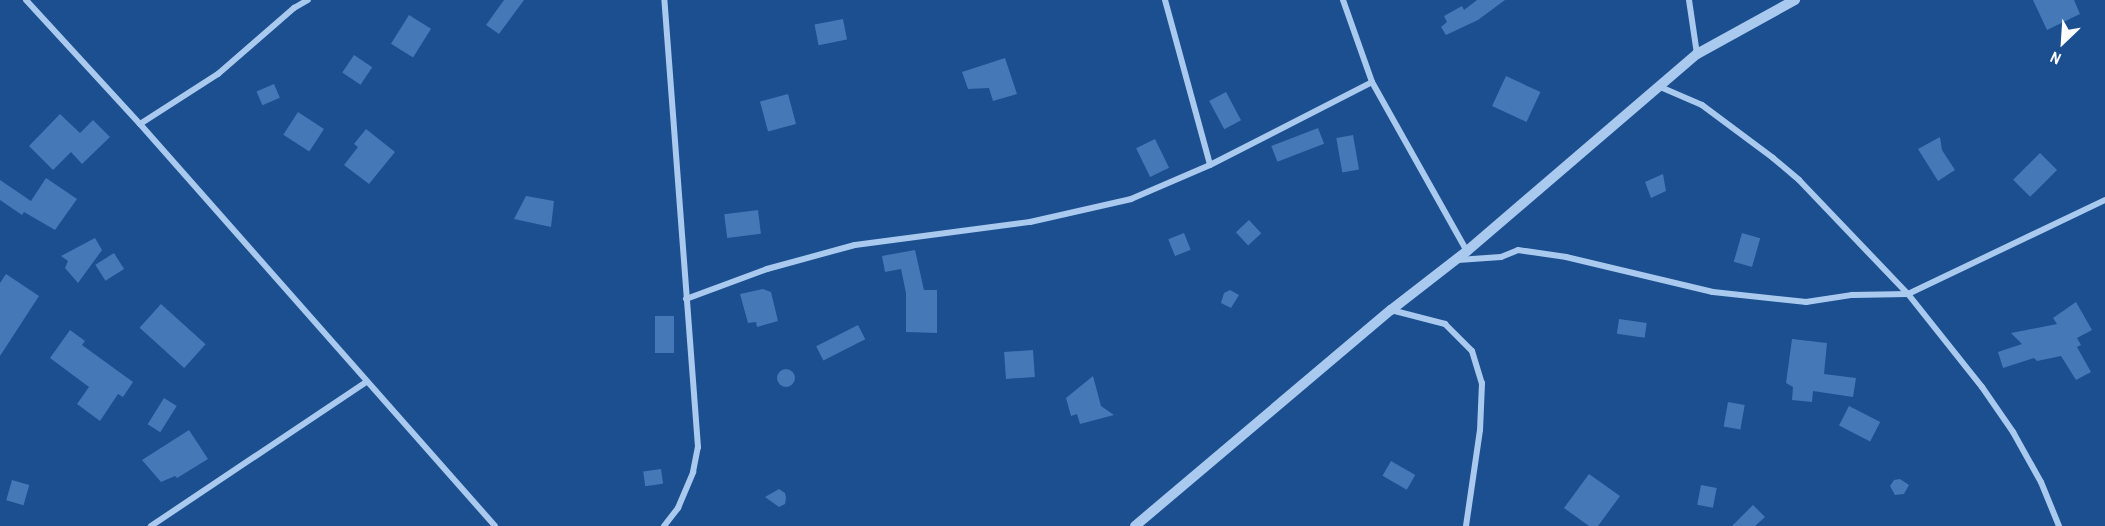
<!DOCTYPE html>
<style>
body{margin:0}
#map{position:relative;width:2105px;height:526px;overflow:hidden;background:#1b4f8f;font-family:"Archivo Narrow",sans-serif}
div>[style]{position:absolute}
[style*='--x']{left:calc(var(--x)*1px);top:calc(var(--y)*1px);width:calc(var(--w)*1px);rotate:calc(var(--a)*1deg)}
.building>*{inset:0;background:#4478b7;transform-origin:0 0}
.round{border-radius:50%}
.minor>*{height:6px;margin:-3px;padding:0 3px;transform-origin:3px;border-radius:3px;background:#a9c9ee}
.tertiary>*{height:10px;margin:-5px;padding:0 5px;transform-origin:5px;border-radius:5px;background:#a9c9ee}
span{translate:-50% -50%;white-space:nowrap;text-align:center;line-height:1.15;-webkit-text-stroke:6px #1b4f8f;paint-order:stroke}
.north{position:absolute;left:2033px;top:12px;width:60px;height:60px;-webkit-text-stroke:4px #1b4f8f;paint-order:stroke;rotate:205deg;font-size:16px;font-weight:700;line-height:24px;text-align:center;color:#fff}
.north::after{content:'';display:block;margin:auto;width:21px;height:27px;background:#fff;clip-path:polygon(50% 0,100% 100%,50% 72%,0 100%)}
</style>
<div id="map">
<div class="building">
<div style="clip-path:polygon(504px 0,524px 0,499px 34px,486px 25px)"></div>
<div style="clip-path:polygon(1477px 0,1505px 0,1478px 20px,1446px 35px,1441px 27px,1447px 22px,1444px 16px,1462px 6px,1464px 10px)"></div>
<div style="clip-path:polygon(2033px 0,2074px 0,2080px 14px,2047px 30px)"></div>
<div style="left:409px;top:15px;width:26px;height:34px;rotate:32deg"></div>
<div style="left:843px;top:19px;width:21px;height:29px;rotate:79deg"></div>
<div style="left:354px;top:55px;width:22px;height:21px;rotate:34deg"></div>
<div style="clip-path:polygon(1005px 58px,1017px 94px,993px 101px,989px 88px,968px 89px,962px 72px)"></div>
<div style="left:1506px;top:76px;width:38px;height:33px;rotate:25deg"></div>
<div style="left:274px;top:84px;width:15px;height:19px;rotate:67deg"></div>
<div style="left:1226px;top:92px;width:32px;height:19px;rotate:62deg"></div>
<div style="left:788px;top:94px;width:31px;height:29px;rotate:75deg"></div>
<div style="left:298px;top:112px;width:31px;height:27px;rotate:33deg"></div>
<div style="clip-path:polygon(60px 114px,80px 133px,93px 120px,110px 137px,82px 164px,71px 152px,53px 170px,29px 146px)"></div>
<div style="left:1318px;top:128px;width:17px;height:50px;rotate:69deg"></div>
<div style="clip-path:polygon(366px 129px,395px 152px,369px 184px,344px 165px,358px 147px,354px 144px)"></div>
<div style="left:1353px;top:135px;width:35px;height:17px;rotate:80deg"></div>
<div style="clip-path:polygon(1940px 137px,1942px 150px,1955px 170px,1938px 181px,1918px 149px)"></div>
<div style="left:1155px;top:139px;width:32px;height:21px;rotate:64deg"></div>
<div style="left:2040px;top:153px;width:24px;height:38px;rotate:45deg"></div>
<div style="clip-path:polygon(1663px 174px,1666px 191px,1651px 198px,1645px 182px)"></div>
<div style="clip-path:polygon(46px 178px,77px 199px,55px 230px,24px 212px,22px 215px,0 200px,0 180px,31px 201px)"></div>
<div style="clip-path:polygon(526px 196px,554px 201px,551px 227px,514px 219px)"></div>
<div style="left:758px;top:210px;width:24px;height:34px;rotate:83deg"></div>
<div style="left:1249px;top:220px;width:18px;height:18px;rotate:47deg"></div>
<div style="left:1184px;top:233px;width:18px;height:17px;rotate:68deg"></div>
<div style="left:1742px;top:233px;width:19px;height:30px;rotate:16deg"></div>
<div style="clip-path:polygon(95px 238px,102px 250px,78px 283px,65px 268px,68px 261px,61px 256px)"></div>
<div style="clip-path:polygon(915px 250px,924px 290px,937px 290px,937px 333px,906px 332px,906px 293px,901px 269px,885px 272px,882px 256px)"></div>
<div style="left:114px;top:253px;width:19px;height:22px;rotate:58deg"></div>
<div style="clip-path:polygon(6px 274px,39px 296px,0 356px,0 283px)"></div>
<div style="clip-path:polygon(763px 289px,771px 292px,778px 321px,757px 327px,756px 322px,748px 323px,740px 294px)"></div>
<div style="clip-path:polygon(1230px 290px,1239px 295px,1231px 308px,1221px 303px,1224px 293px)"></div>
<div style="clip-path:polygon(2076px 302px,2092px 330px,2077px 338px,2081px 345px,2077px 347px,2091px 372px,2076px 380px,2061px 356px,2037px 361px,2034px 358px,2003px 368px,1998px 352px,2022px 344px,2011px 333px,2057px 324px,2053px 318px)"></div>
<div style="left:161px;top:304px;width:60px;height:32px;rotate:42deg"></div>
<div style="left:655px;top:316px;width:19px;height:37px"></div>
<div style="left:1619px;top:319px;width:28px;height:15px;rotate:8deg"></div>
<div style="left:858px;top:325px;width:16px;height:47px;rotate:63deg"></div>
<div style="clip-path:polygon(70px 330px,85px 341px,82px 345px,133px 382px,123px 397px,118px 394px,100px 421px,77px 404px,89px 387px,50px 358px)"></div>
<div style="clip-path:polygon(1792px 339px,1827px 343px,1824px 374px,1856px 378px,1853px 397px,1813px 391px,1812px 402px,1792px 400px,1793px 387px,1786px 383px)"></div>
<div style="left:1033px;top:350px;width:27px;height:29px;rotate:86deg"></div>
<div class="round" style="left:777px;top:369px;width:18px;height:18px"></div>
<div style="clip-path:polygon(1093px 376px,1101px 406px,1114px 415px,1080px 424px,1077px 414px,1071px 416px,1066px 398px)"></div>
<div style="left:164px;top:398px;width:15px;height:31px;rotate:32deg"></div>
<div style="left:1728px;top:402px;width:17px;height:25px;rotate:10deg"></div>
<div style="left:1849px;top:406px;width:35px;height:22px;rotate:27deg"></div>
<div style="clip-path:polygon(189px 430px,208px 459px,177px 478px,175px 476px,161px 482px,142px 460px)"></div>
<div style="left:1391px;top:461px;width:28px;height:17px;rotate:30deg"></div>
<div style="left:661px;top:469px;width:15px;height:18px;rotate:82deg"></div>
<div style="clip-path:polygon(1589px 474px,1620px 496px,1598px 526px,1589px 526px,1564px 508px)"></div>
<div style="clip-path:polygon(1900px 479px,1909px 485px,1904px 494px,1895px 495px,1890px 486px,1894px 480px)"></div>
<div style="left:12px;top:480px;width:18px;height:21px;rotate:16deg"></div>
<div style="left:1701px;top:485px;width:16px;height:20px;rotate:11deg"></div>
<div style="clip-path:polygon(779px 489px,785px 493px,786px 498px,785px 504px,779px 507px,765px 497px)"></div>
<div style="clip-path:polygon(1753px 505px,1765px 517px,1755px 526px,1732px 526px)"></div>
</div>
<div class="minor">
<div style="--x:26;--y:0;--w:168;--a:47.4"></div>
<div style="--x:140;--y:124;--w:536;--a:48.55"></div>
<div style="--x:1165;--y:0;--w:171;--a:74.7"></div>
<div style="--x:1343;--y:0;--w:87;--a:70.5"></div>
<div style="--x:1372;--y:82;--w:194;--a:60.7"></div>
<div style="--x:1689;--y:0;--w:55;--a:81.6"></div>
<div style="--x:1658;--y:86;--w:48;--a:23.4"></div>
<div style="--x:1702;--y:105;--w:89;--a:36.7"></div>
<div style="--x:1773;--y:158;--w:34;--a:40"></div>
<div style="--x:1799;--y:180;--w:158;--a:46.3"></div>
<div style="--x:1908;--y:294;--w:119;--a:51.5"></div>
<div style="--x:1982;--y:387;--w:55;--a:55.4"></div>
<div style="--x:2013;--y:432;--w:57;--a:60.8"></div>
<div style="--x:2041;--y:482;--w:48;--a:67.8"></div>
<div style="--x:140;--y:124;--w:93;--a:-32.7"></div>
<div style="--x:218;--y:74;--w:101;--a:-41"></div>
<div style="--x:294;--y:8;--w:16;--a:-30"></div>
<div style="--x:1458;--y:260;--w:43;--a:-4"></div>
<div style="--x:1501;--y:257;--w:18;--a:-22"></div>
<div style="--x:1518;--y:250;--w:49;--a:8.3"></div>
<div style="--x:1566;--y:257;--w:151;--a:13.4"></div>
<div style="--x:1713;--y:292;--w:94;--a:6.1"></div>
<div style="--x:1806;--y:302;--w:47;--a:-8.7"></div>
<div style="--x:1852;--y:295;--w:56;--a:-1"></div>
<div style="--x:1908;--y:294;--w:218;--a:-25.5"></div>
<div style="--x:686;--y:299;--w:86;--a:-20.3"></div>
<div style="--x:767;--y:269;--w:91;--a:-15.3"></div>
<div style="--x:855;--y:245;--w:177;--a:-7.5"></div>
<div style="--x:1030;--y:222;--w:104;--a:-12.8"></div>
<div style="--x:1131;--y:199;--w:86;--a:-23.3"></div>
<div style="--x:1210;--y:165;--w:182;--a:-27.1"></div>
<div style="--x:1391;--y:310;--w:56;--a:14.5"></div>
<div style="--x:1445;--y:324;--w:38;--a:45"></div>
<div style="--x:1472;--y:351;--w:34;--a:73"></div>
<div style="--x:1482;--y:383;--w:47;--a:92.4"></div>
<div style="--x:1480;--y:430;--w:97;--a:98.3"></div>
<div style="--x:151;--y:526;--w:259;--a:-33.8"></div>
<div style="--x:664;--y:526;--w:23;--a:-52"></div>
<div style="--x:678;--y:508;--w:39;--a:-67"></div>
<div style="--x:693;--y:472;--w:25;--a:-79"></div>
<div style="--x:698;--y:447;--w:448;--a:-94.3"></div>
</div>
<div class="tertiary">
<div style="--x:1135;--y:526;--w:335;--a:-40.2"></div>
<div style="--x:1391;--y:310;--w:96;--a:-37.8"></div>
<div style="--x:1467;--y:251;--w:303;--a:-40.6"></div>
<div style="--x:1697;--y:54;--w:112;--a:-28.9"></div>
</div>
<div class="north">N</div>
</div>
